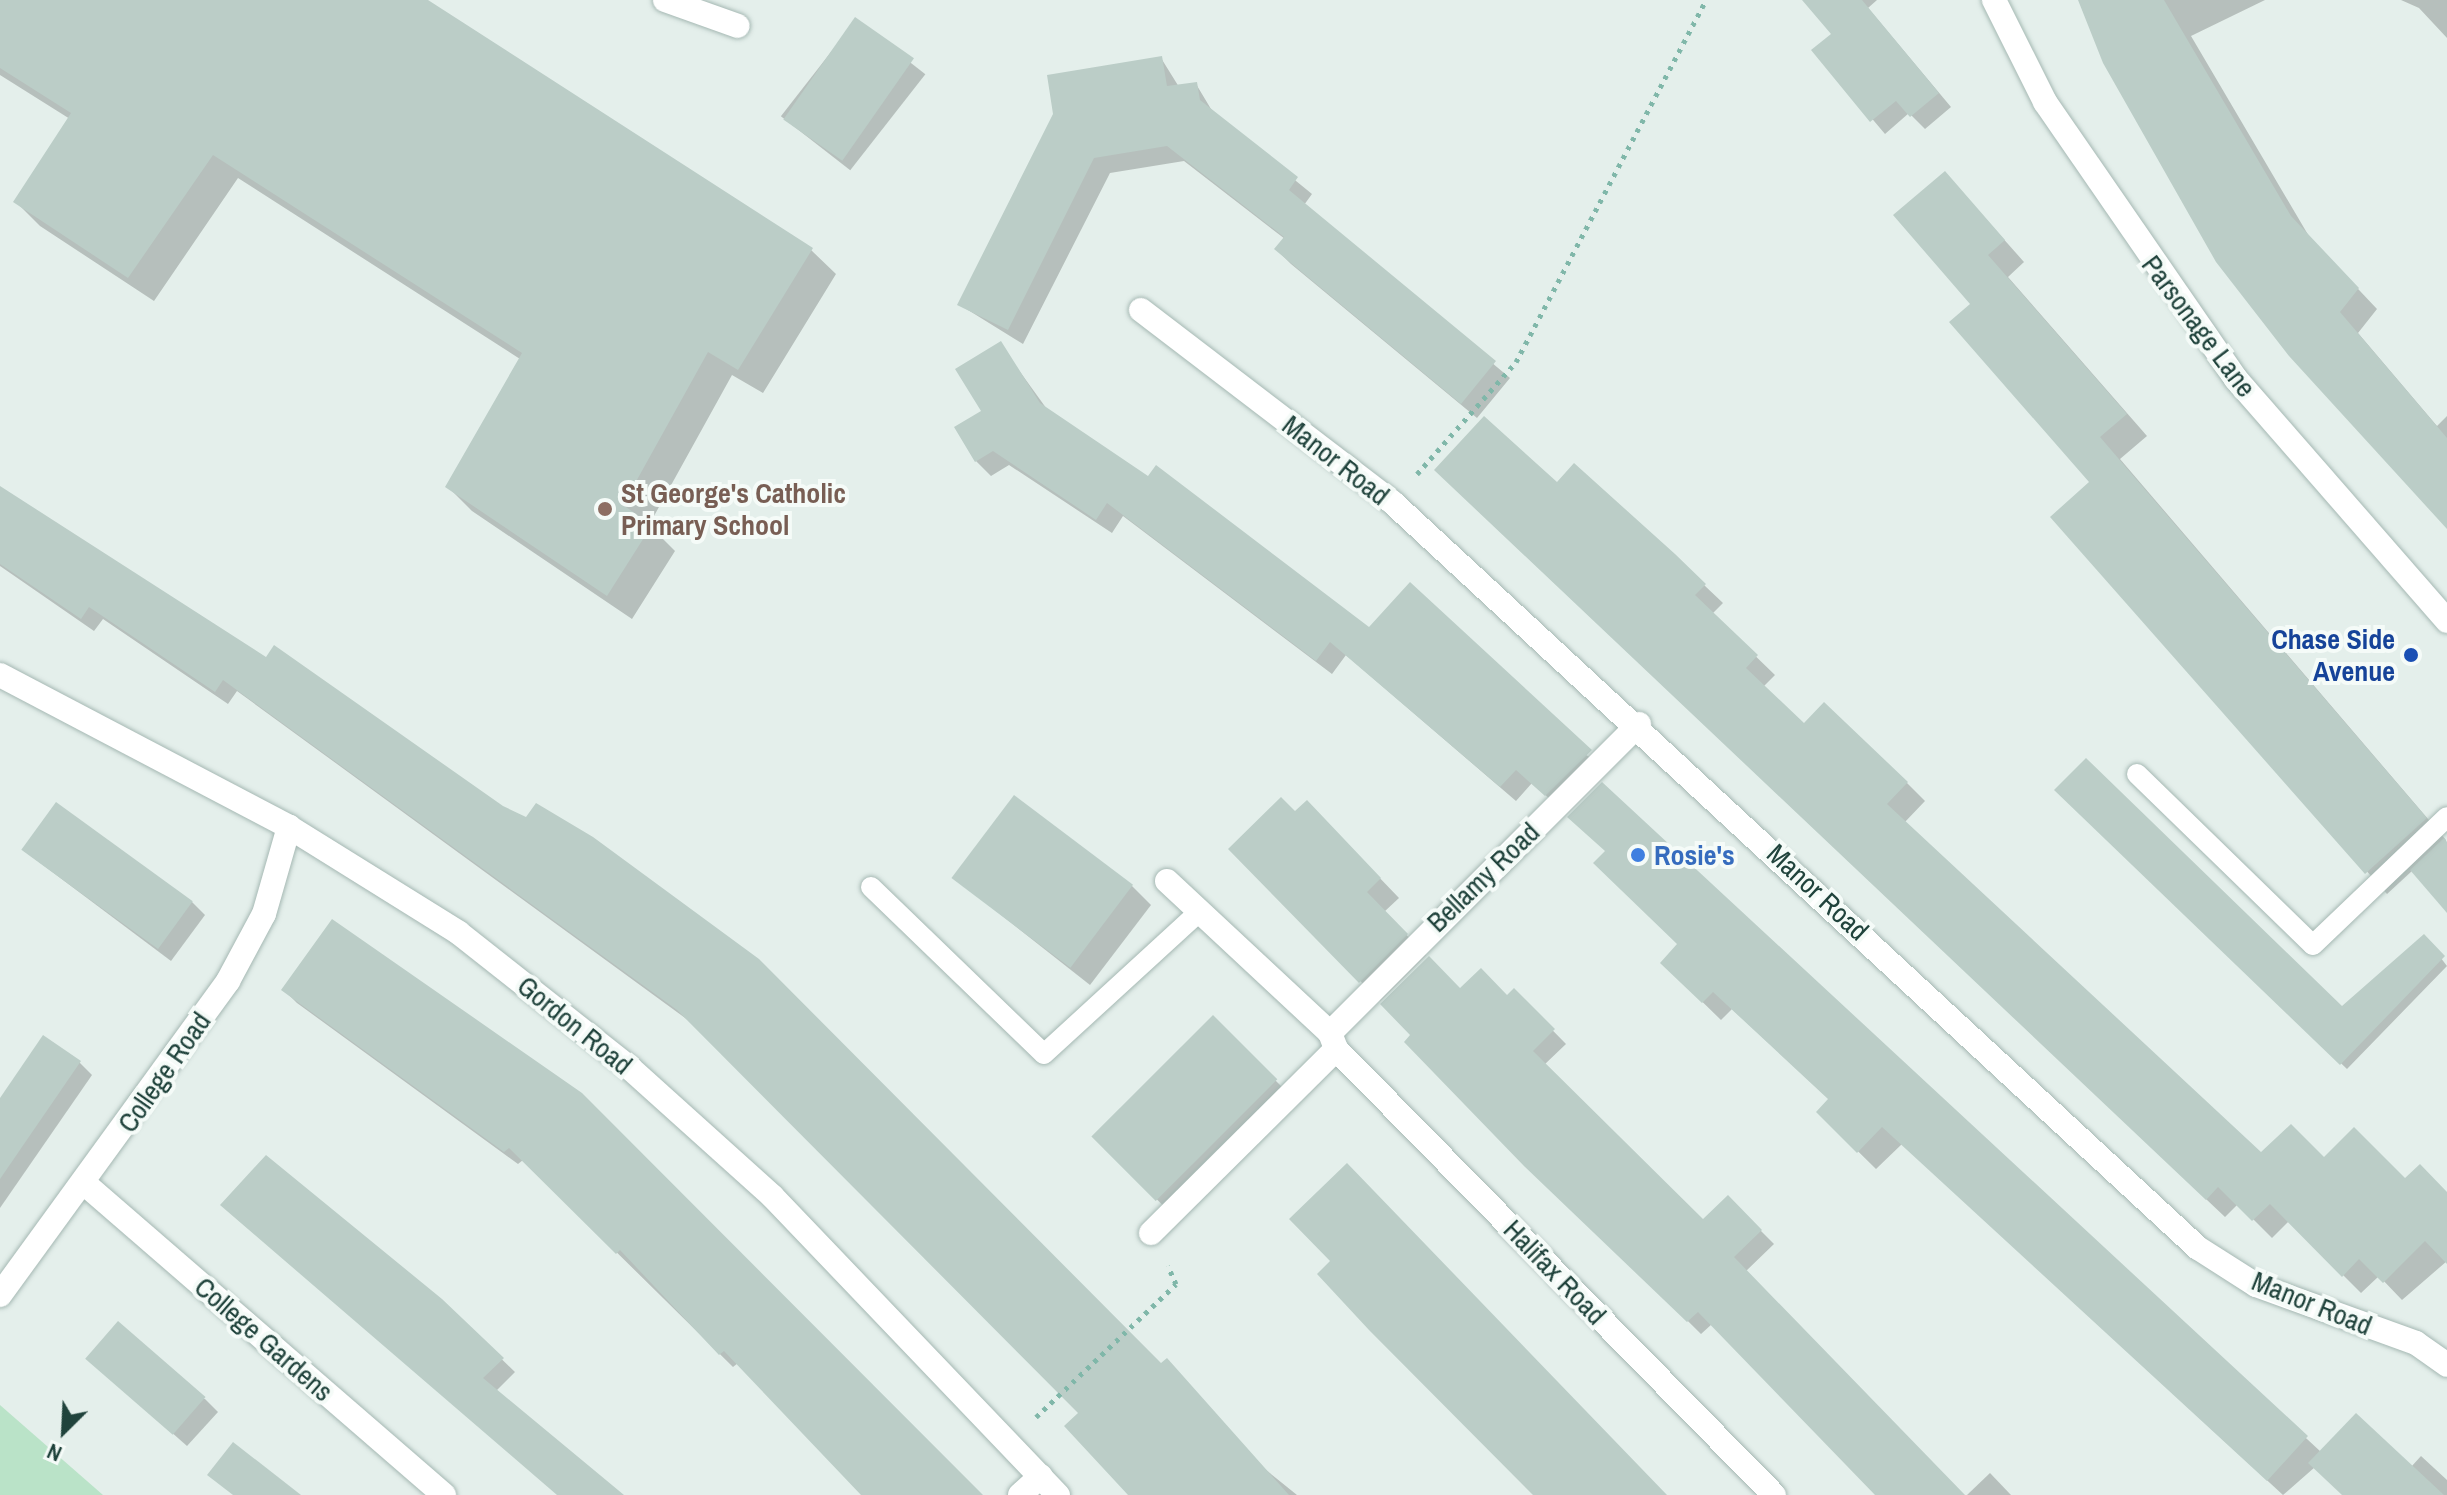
<!DOCTYPE html>
<style>
body{margin:0}
#map{position:relative;width:2447px;height:1495px;overflow:hidden;background:#e4efeb;font-family:"Archivo Narrow",sans-serif}
div>[style]{position:absolute}
[style*='--x']{left:calc(var(--x)*1px);top:calc(var(--y)*1px);width:calc(var(--w)*1px);rotate:calc(var(--a)*1deg)}
.green>*{inset:0;background:#bae3c8}
.shadow>*{inset:0;background:#0003;transform-origin:0 0}
.building>*{inset:0;background:#bbcdc7;transform-origin:0 0}
.path>*{height:5px;margin-top:-2.5px;transform-origin:0;background:repeating-linear-gradient(90deg,#80b7a9 0 4px,transparent 0 10px)}
.roads{filter:drop-shadow(0 0 2px #a5b8b3) drop-shadow(0 0 2px #a5b8b3)}
.lane>*{height:20px;margin:-10px;padding:0 10px;transform-origin:10px;border-radius:10px;background:#fff}
.street>*{height:24px;margin:-12px;padding:0 12px;transform-origin:12px;border-radius:12px;background:#fff}
.secondary>*{height:24px;margin:-12px;padding:0 12px;transform-origin:12px;border-radius:12px;background:#fff}
.dots>*{width:22px;height:22px;translate:-50% -50%;box-sizing:border-box;border:4px solid #f5fbf8;border-radius:50%}
span{translate:-50% -50%;white-space:nowrap;text-align:center;line-height:1.15;-webkit-text-stroke:8px #f5fbf8;paint-order:stroke}
.street-label{font-size:28px;color:#20433c}
.education-label{font-size:28px;color:#785e54;font-weight:700}
.left{translate:0 -50%;text-align:left}
.transit-label{font-size:28px;color:#164399;font-weight:700}
.right{translate:-100% -50%;text-align:right}
.shop-label{font-size:28px;color:#366cbe;font-weight:700}
.north{position:absolute;left:24px;top:1391px;width:80px;height:80px;-webkit-text-stroke:6px #f5fbf8;paint-order:stroke;rotate:204deg;font-size:22px;font-weight:700;line-height:32px;text-align:center;color:#20433c}
.north::after{content:'';display:block;margin:auto;width:28px;height:36px;background:#20433c;clip-path:polygon(50% 0,100% 100%,50% 72%,0 100%)}
</style>
<div id="map">
<div class="green">
<div style="clip-path:polygon(0 1405px,103px 1495px,0 1495px)"></div>
</div>
<div class="shadow">
<div style="clip-path:polygon(0 0,424px 0,811px 250px,836px 274px,763px 393px,732px 375px,649px 525px,675px 551px,632px 619px,472px 511px,447px 486px,520px 359px,238px 178px,154px 301px,40px 226px,16px 202px,70px 119px,0 75px)"></div>
<div style="clip-path:polygon(1805px 0,1877px 0,1868px 8px,1951px 107px,1925px 129px,1909px 113px,1885px 134px,1814px 50px,1834px 34px)"></div>
<div style="clip-path:polygon(2080px 0,2265px 0,2191px 36px,2310px 238px,2377px 309px,2358px 333px,2437px 426px,2447px 416px,2447px 527px)"></div>
<div style="clip-path:polygon(2401px 0,2447px 0,2447px 38px,2419px 8px)"></div>
<div style="left:856px;top:20px;width:88px;height:122px;rotate:38deg"></div>
<div style="clip-path:polygon(1161px 58px,1179px 87px,1196px 84px,1214px 114px,1312px 194px,1304px 205px,1510px 378px,1477px 418px,1291px 264px,1276px 249px,1285px 239px,1184px 161px,1110px 173px,1023px 344px,960px 305px)"></div>
<div style="clip-path:polygon(1945px 173px,2024px 262px,2008px 277px,2147px 436px,2120px 459px,2446px 840px,2447px 910px,2413px 870px,2387px 894px,2053px 517px,2092px 482px,1973px 304px)"></div>
<div style="clip-path:polygon(1000px 344px,1049px 412px,1369px 629px,1605px 766px,1562px 810px,1532px 783px,1516px 801px,1346px 655px,1332px 674px,1123px 516px,1112px 533px,1009px 465px,991px 476px,976px 461px)"></div>
<div style="clip-path:polygon(1557px 485px,1704px 585px,1723px 603px,1712px 614px,1775px 675px,1763px 687px,1804px 726px,1907px 783px,1925px 801px,1904px 823px,2261px 1155px,2324px 1160px,2447px 1194px,2447px 1261px,2402px 1300px,2379px 1276px,2361px 1293px,2289px 1221px,2272px 1238px,2238px 1204px,2225px 1217px,1455px 489px)"></div>
<div style="clip-path:polygon(0 488px,266px 660px,1297px 1495px,1131px 1495px,1081px 1413px,692px 1023px,237px 691px,228px 704px,103px 619px,94px 631px,0 566px)"></div>
<div style="clip-path:polygon(1602px 785px,2321px 1452px,2411px 1467px,2421px 1456px,2447px 1480px,2447px 1495px,2344px 1495px,2315px 1467px,2283px 1495px,1902px 1144px,1876px 1169px,1818px 1112px,1830px 1100px,1732px 1009px,1721px 1020px,1681px 981px,1680px 944px,1607px 852px)"></div>
<div style="clip-path:polygon(2057px 790px,2342px 1008px,2424px 936px,2447px 966px,2347px 1069px)"></div>
<div style="clip-path:polygon(1295px 813px,1326px 822px,1399px 898px,1384px 912px,1426px 955px,1380px 1001px,1231px 849px)"></div>
<div style="clip-path:polygon(23px 850px,192px 902px,205px 915px,171px 961px)"></div>
<div style="clip-path:polygon(954px 878px,1132px 886px,1151px 905px,1090px 985px)"></div>
<div style="clip-path:polygon(333px 922px,980px 1495px,862px 1495px,738px 1363px,733px 1367px,523px 1160px,518px 1164px,297px 1003px,284px 990px)"></div>
<div style="clip-path:polygon(1460px 990px,1507px 998px,1514px 991px,1566px 1044px,1544px 1065px,1703px 1222px,1728px 1198px,1774px 1244px,1745px 1272px,1963px 1495px,1878px 1495px,1712px 1324px,1701px 1334px,1419px 1055px)"></div>
<div style="left:1213px;top:1018px;width:115px;height:168px;rotate:45deg"></div>
<div style="clip-path:polygon(79px 1062px,92px 1075px,0 1208px,0 1099px)"></div>
<div style="clip-path:polygon(236px 1218px,441px 1300px,515px 1372px,496px 1391px,622px 1495px,562px 1495px)"></div>
<div style="clip-path:polygon(102px 1371px,205px 1399px,218px 1412px,187px 1446px)"></div>
<div style="clip-path:polygon(1990px 1473px,2011px 1495px,1967px 1495px)"></div>
</div>
<div class="building">
<div style="clip-path:polygon(0 0,428px 0,813px 248px,738px 370px,708px 352px,623px 505px,652px 525px,607px 596px,445px 487px,522px 353px,213px 155px,128px 278px,13px 202px,71px 113px,0 68px)"></div>
<div style="clip-path:polygon(1802px 0,1862px 0,1939px 93px,1910px 117px,1896px 101px,1870px 122px,1811px 50px,1831px 34px)"></div>
<div style="clip-path:polygon(2078px 0,2164px 0,2291px 216px,2359px 288px,2340px 312px,2447px 438px,2447px 529px,2289px 356px,2216px 262px,2103px 63px)"></div>
<div style="left:855px;top:17px;width:72px;height:125px;rotate:35deg"></div>
<div style="clip-path:polygon(1162px 56px,1167px 86px,1197px 82px,1200px 100px,1298px 177px,1289px 190px,1496px 361px,1461px 404px,1274px 249px,1284px 237px,1167px 146px,1094px 158px,1008px 330px,957px 305px,1053px 114px,1047px 75px)"></div>
<div style="clip-path:polygon(1945px 171px,2005px 240px,1988px 255px,2127px 414px,2100px 437px,2427px 818px,2365px 874px,2050px 517px,2089px 482px,1949px 322px,1970px 304px,1893px 215px)"></div>
<div style="clip-path:polygon(1001px 341px,1040px 403px,1148px 476px,1156px 465px,1369px 627px,1410px 582px,1592px 750px,1545px 796px,1516px 770px,1500px 787px,1330px 642px,1316px 661px,1107px 503px,1096px 520px,993px 451px,975px 462px,954px 427px,981px 411px,955px 369px)"></div>
<div style="clip-path:polygon(1484px 416px,1557px 482px,1574px 463px,1675px 554px,1706px 584px,1695px 595px,1758px 655px,1746px 668px,1804px 723px,1824px 702px,1908px 782px,1887px 804px,2261px 1152px,2291px 1124px,2324px 1157px,2354px 1127px,2405px 1178px,2420px 1164px,2447px 1192px,2447px 1264px,2425px 1241px,2383px 1283px,2359px 1259px,2342px 1277px,2270px 1204px,2252px 1221px,2218px 1187px,2206px 1200px,1434px 470px)"></div>
<div style="clip-path:polygon(0 486px,266px 657px,274px 645px,503px 806px,526px 817px,536px 803px,593px 837px,759px 959px,1161px 1363px,1167px 1358px,1289px 1495px,1128px 1495px,1064px 1426px,1078px 1413px,677px 1010px,223px 680px,215px 692px,89px 607px,81px 619px,0 564px)"></div>
<div style="clip-path:polygon(2086px 758px,2342px 1006px,2424px 934px,2445px 956px,2340px 1065px,2054px 790px)"></div>
<div style="clip-path:polygon(1602px 782px,2308px 1436px,2267px 1481px,1882px 1127px,1857px 1153px,1816px 1112px,1828px 1099px,1713px 992px,1702px 1003px,1660px 963px,1677px 944px,1593px 863px,1605px 851px,1567px 817px)"></div>
<div style="left:1014px;top:795px;width:149px;height:104px;rotate:37deg"></div>
<div style="clip-path:polygon(1281px 797px,1295px 811px,1307px 800px,1381px 878px,1367px 892px,1408px 934px,1359px 983px,1228px 849px)"></div>
<div style="left:56px;top:802px;width:169px;height:59px;rotate:36deg"></div>
<div style="clip-path:polygon(2444px 838px,2447px 842px,2447px 913px,2410px 870px)"></div>
<div style="clip-path:polygon(332px 919px,582px 1093px,983px 1495px,861px 1495px,724px 1351px,719px 1355px,620px 1250px,616px 1254px,509px 1148px,504px 1152px,281px 990px)"></div>
<div style="clip-path:polygon(1429px 956px,1460px 988px,1481px 968px,1507px 995px,1514px 988px,1555px 1029px,1533px 1051px,1703px 1219px,1728px 1195px,1762px 1230px,1734px 1257px,1965px 1495px,1875px 1495px,1698px 1312px,1687px 1322px,1524px 1166px,1404px 1042px,1410px 1035px,1380px 1004px)"></div>
<div style="left:1213px;top:1015px;width:91px;height:172px;rotate:45deg"></div>
<div style="clip-path:polygon(43px 1035px,81px 1061px,0 1179px,0 1098px)"></div>
<div style="clip-path:polygon(266px 1155px,442px 1299px,504px 1358px,483px 1378px,624px 1495px,557px 1495px,220px 1205px)"></div>
<div style="clip-path:polygon(1347px 1163px,1667px 1495px,1533px 1495px,1369px 1330px,1317px 1274px,1330px 1261px,1289px 1219px)"></div>
<div style="left:118px;top:1321px;width:116px;height:50px;rotate:41deg"></div>
<div style="clip-path:polygon(2356px 1413px,2444px 1495px,2342px 1495px,2308px 1463px)"></div>
<div style="clip-path:polygon(233px 1442px,301px 1495px,233px 1495px,207px 1475px)"></div>
</div>
<div class="path">
<div style="--x:1417;--y:474;--w:149;--a:-48.5"></div>
<div style="--x:1516;--y:362;--w:409;--a:-62.3"></div>
<div style="--x:1036;--y:1417;--w:193;--a:-43.5"></div>
<div style="--x:1176;--y:1284;--w:20;--a:-114"></div>
</div>
<div class="roads">
<div class="lane">
<div style="--x:2137;--y:774;--w:245;--a:44.2"></div>
<div style="--x:2313;--y:945;--w:185;--a:-43.7"></div>
<div style="--x:871;--y:887;--w:240;--a:44"></div>
<div style="--x:1044;--y:1054;--w:210;--a:-42.5"></div>
</div>
<div class="street">
<div style="--x:665;--y:0;--w:77;--a:19.6"></div>
<div style="--x:1141;--y:310;--w:316;--a:37.4"></div>
<div style="--x:1392;--y:502;--w:1098;--a:42.79"></div>
<div style="--x:2198;--y:1248;--w:69;--a:32.5"></div>
<div style="--x:2256;--y:1285;--w:170;--a:19.9"></div>
<div style="--x:2416;--y:1343;--w:38;--a:35"></div>
<div style="--x:0;--y:675;--w:327;--a:27.7"></div>
<div style="--x:289;--y:827;--w:200;--a:31.9"></div>
<div style="--x:459;--y:933;--w:219;--a:38.3"></div>
<div style="--x:631;--y:1069;--w:190;--a:42"></div>
<div style="--x:772;--y:1196;--w:414;--a:46.3"></div>
<div style="--x:1167;--y:881;--w:223;--a:43"></div>
<div style="--x:1330;--y:1033;--w:17;--a:69"></div>
<div style="--x:1336;--y:1049;--w:625;--a:45.52"></div>
<div style="--x:1330;--y:1033;--w:437;--a:-45"></div>
<div style="--x:85;--y:1184;--w:475;--a:40.9"></div>
<div style="--x:1151;--y:1233;--w:261;--a:-44.8"></div>
<div style="--x:0;--y:1295;--w:388;--a:-54"></div>
<div style="--x:228;--y:981;--w:76;--a:-61.8"></div>
<div style="--x:264;--y:914;--w:91;--a:-74"></div>
<div style="--x:1020;--y:1495;--w:28;--a:-42"></div>
</div>
<div class="secondary">
<div style="--x:1994;--y:0;--w:114;--a:63.4"></div>
<div style="--x:2045;--y:102;--w:336;--a:55.4"></div>
<div style="--x:2236;--y:379;--w:321;--a:48.9"></div>
</div>
</div>
<div class="dots">
<div style="left:605px;top:509px;background:#8d6e63"></div>
<div style="left:2411px;top:655px;background:#1a4fb4"></div>
<div style="left:1638px;top:855px;background:#3f7fe0"></div>
</div>
<div class="street-label">
<span style="left:2199px;top:326px;rotate:53deg">Parsonage Lane</span>
<span style="left:1336px;top:460px;rotate:38deg">Manor Road</span>
<span style="left:1483px;top:877px;rotate:-44deg">Bellamy Road</span>
<span style="left:1818px;top:892px;rotate:43deg">Manor Road</span>
<span style="left:575px;top:1025px;rotate:39deg">Gordon Road</span>
<span style="left:164px;top:1072px;rotate:-55deg">College Road</span>
<span style="left:1555px;top:1272px;rotate:46deg">Halifax Road</span>
<span style="left:2312px;top:1303px;rotate:22deg">Manor Road</span>
<span style="left:264px;top:1339px;rotate:41deg">College Gardens</span>
</div>
<div class="education-label">
<span class="left" style="left:621px;top:509px">St George's Catholic<br>Primary School</span>
</div>
<div class="transit-label">
<span class="right" style="left:2395px;top:655px">Chase Side<br>Avenue</span>
</div>
<div class="shop-label">
<span class="left" style="left:1654px;top:855px">Rosie's</span>
</div>
<div class="north">N</div>
</div>
